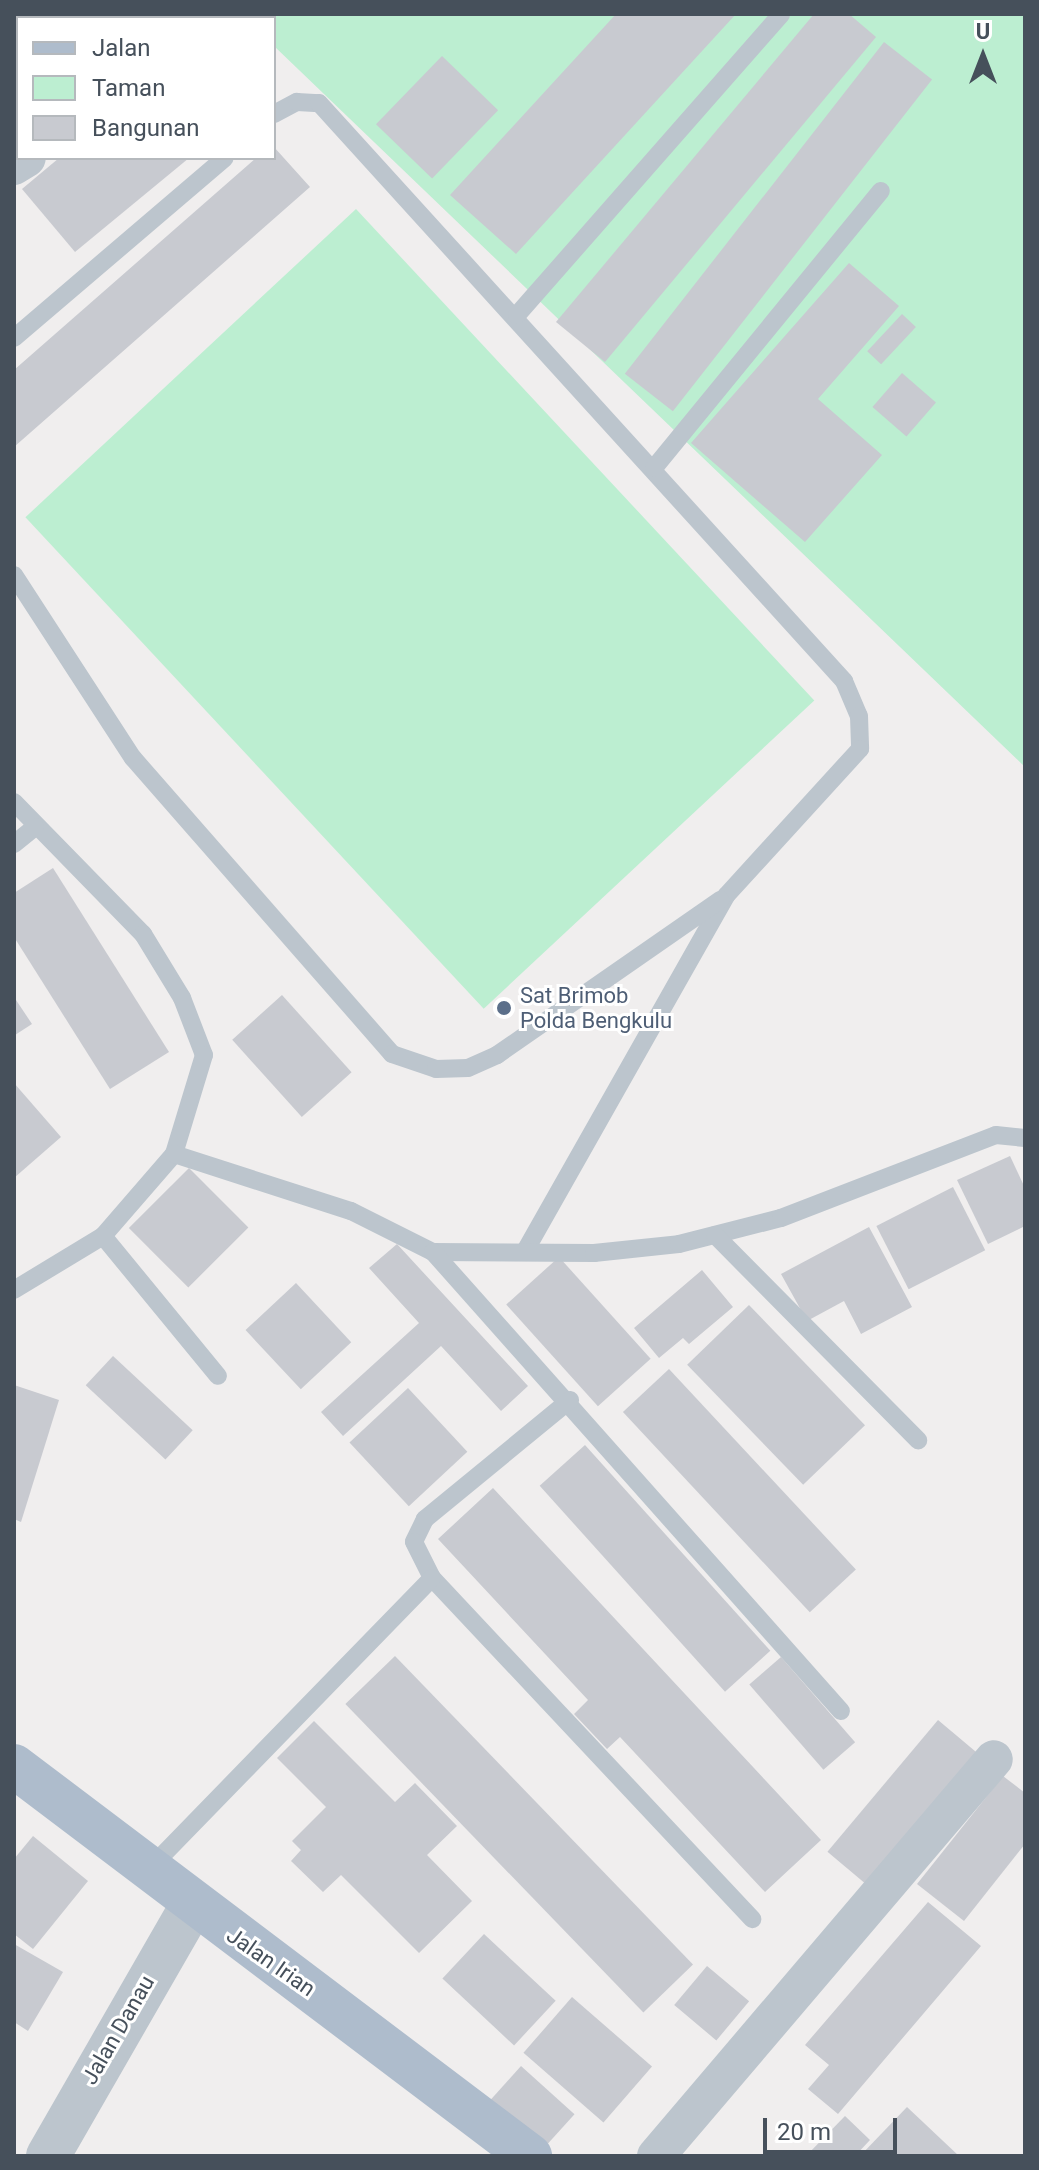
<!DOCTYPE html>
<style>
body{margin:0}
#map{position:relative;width:1039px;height:2170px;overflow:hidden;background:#f0eeee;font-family:Roboto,sans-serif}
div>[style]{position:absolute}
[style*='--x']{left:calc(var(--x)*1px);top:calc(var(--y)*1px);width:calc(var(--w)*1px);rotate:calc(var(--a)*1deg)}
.green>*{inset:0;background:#bceed1;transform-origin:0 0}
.building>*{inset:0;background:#c8cad0;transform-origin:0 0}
.service>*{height:18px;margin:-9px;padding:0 9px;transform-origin:9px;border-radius:9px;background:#bcc5cd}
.minor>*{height:38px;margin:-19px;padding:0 19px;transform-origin:19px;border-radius:19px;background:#bcc5cd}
.tertiary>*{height:44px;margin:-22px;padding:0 22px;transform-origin:22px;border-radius:22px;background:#bcc5cd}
.primary>*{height:44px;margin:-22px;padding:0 22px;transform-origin:22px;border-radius:22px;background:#aebccc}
.dots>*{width:22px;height:22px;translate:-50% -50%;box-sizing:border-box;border:4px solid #fff;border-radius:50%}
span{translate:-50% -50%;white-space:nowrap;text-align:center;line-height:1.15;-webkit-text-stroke:6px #fff;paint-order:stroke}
.service-label{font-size:22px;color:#4e5e75}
.left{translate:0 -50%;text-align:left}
.street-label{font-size:22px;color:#46505b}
.frame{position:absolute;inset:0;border:16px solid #46505b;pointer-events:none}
.legend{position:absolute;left:16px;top:16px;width:260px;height:144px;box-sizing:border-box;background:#fff;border:2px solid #b5b9bd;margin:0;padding:10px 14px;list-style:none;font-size:24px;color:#46505b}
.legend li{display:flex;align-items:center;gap:16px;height:40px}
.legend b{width:40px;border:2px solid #b5b9bd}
.north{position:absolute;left:943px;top:16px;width:80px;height:80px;-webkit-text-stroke:6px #fff;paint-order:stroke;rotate:0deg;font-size:22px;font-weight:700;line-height:32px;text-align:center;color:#46505b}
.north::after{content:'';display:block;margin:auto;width:28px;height:36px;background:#46505b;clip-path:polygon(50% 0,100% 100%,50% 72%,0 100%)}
.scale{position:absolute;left:763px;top:2118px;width:134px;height:36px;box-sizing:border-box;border:4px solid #46505b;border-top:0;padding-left:10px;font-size:24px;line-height:28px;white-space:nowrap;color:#46505b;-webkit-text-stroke:6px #fff;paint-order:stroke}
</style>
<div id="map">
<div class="green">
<div style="clip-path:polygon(241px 14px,1025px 14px,1025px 767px,274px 46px,274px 18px)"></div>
<div style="left:356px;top:209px;width:672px;height:452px;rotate:47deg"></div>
</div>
<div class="building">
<div style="left:32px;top:14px;width:155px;height:4px"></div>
<div style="clip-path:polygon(616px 14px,736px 14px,516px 254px,450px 195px)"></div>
<div style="clip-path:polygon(814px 14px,849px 14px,876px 37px,605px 362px,556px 322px)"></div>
<div style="clip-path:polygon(14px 34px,18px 40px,14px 155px)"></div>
<div style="left:884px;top:42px;width:61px;height:421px;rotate:38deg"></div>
<div style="left:442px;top:56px;width:78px;height:95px;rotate:44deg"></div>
<div style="clip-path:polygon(274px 147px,310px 187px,14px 447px,14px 370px,256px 158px,274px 158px)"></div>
<div style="clip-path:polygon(59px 158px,189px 158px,75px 252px,22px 189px)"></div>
<div style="clip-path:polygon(849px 263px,899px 306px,818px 399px,882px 455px,805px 542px,691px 443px)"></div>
<div style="left:902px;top:314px;width:19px;height:51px;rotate:43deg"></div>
<div style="left:902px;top:373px;width:45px;height:45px;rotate:41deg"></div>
<div style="clip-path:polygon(53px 868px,169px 1052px,110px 1089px,14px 937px,14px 893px)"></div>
<div style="left:282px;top:995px;width:104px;height:67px;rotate:48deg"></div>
<div style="clip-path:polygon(14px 997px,32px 1024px,15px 1035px,14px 1033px)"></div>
<div style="clip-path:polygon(14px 1083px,61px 1137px,14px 1178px)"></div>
<div style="clip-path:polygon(1010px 1156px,1025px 1188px,1025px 1226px,988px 1244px,957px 1180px)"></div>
<div style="left:189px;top:1168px;width:84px;height:85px;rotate:45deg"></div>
<div style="left:953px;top:1187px;width:71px;height:86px;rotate:63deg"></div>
<div style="clip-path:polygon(869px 1227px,912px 1307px,861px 1334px,844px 1301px,807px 1321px,781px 1274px)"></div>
<div style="clip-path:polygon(397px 1244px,528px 1386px,501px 1411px,441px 1346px,343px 1436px,321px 1412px,419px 1323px,369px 1268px)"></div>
<div style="left:559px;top:1257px;width:137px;height:71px;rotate:48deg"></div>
<div style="clip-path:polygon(702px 1270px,733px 1307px,689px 1344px,683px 1338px,659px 1358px,634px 1328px)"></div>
<div style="left:296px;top:1283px;width:81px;height:69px;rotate:47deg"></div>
<div style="left:749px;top:1305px;width:167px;height:86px;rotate:46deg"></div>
<div style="left:113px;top:1356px;width:109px;height:40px;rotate:43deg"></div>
<div style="left:669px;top:1369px;width:274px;height:63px;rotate:47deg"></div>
<div style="clip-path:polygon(14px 1385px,59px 1400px,21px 1522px,14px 1519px)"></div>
<div style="left:408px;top:1388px;width:87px;height:80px;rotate:47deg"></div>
<div style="left:585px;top:1445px;width:277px;height:61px;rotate:48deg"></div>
<div style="clip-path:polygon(493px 1488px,821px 1840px,765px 1892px,620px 1737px,607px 1749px,574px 1714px,588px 1700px,438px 1539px)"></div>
<div style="left:395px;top:1656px;width:429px;height:69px;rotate:46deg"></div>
<div style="left:781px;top:1657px;width:113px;height:42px;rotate:49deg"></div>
<div style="left:938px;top:1720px;width:61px;height:172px;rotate:40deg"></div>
<div style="clip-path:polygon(314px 1721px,395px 1802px,415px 1783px,457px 1826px,427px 1855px,472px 1901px,419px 1953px,341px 1875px,323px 1892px,291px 1861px,301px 1850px,292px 1841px,326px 1807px,277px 1758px)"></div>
<div style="clip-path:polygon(1003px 1776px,1025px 1793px,1025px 1844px,964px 1921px,917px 1884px)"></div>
<div style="clip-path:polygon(33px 1836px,88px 1881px,33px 1949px,14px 1934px,14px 1859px)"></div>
<div style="clip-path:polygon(928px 1902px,981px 1946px,838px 2114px,808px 2089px,829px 2065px,805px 2045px)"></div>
<div style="left:484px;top:1934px;width:98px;height:61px;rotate:43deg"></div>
<div style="clip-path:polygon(14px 1944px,63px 1972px,28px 2031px,14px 2022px)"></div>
<div style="left:707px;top:1966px;width:55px;height:51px;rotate:40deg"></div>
<div style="left:572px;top:1997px;width:106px;height:74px;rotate:41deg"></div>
<div style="left:521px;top:2066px;width:72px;height:45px;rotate:42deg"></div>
<div style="clip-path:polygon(907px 2107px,959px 2156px,860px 2156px)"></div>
<div style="clip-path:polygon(845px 2116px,870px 2140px,855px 2156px,806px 2156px)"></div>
</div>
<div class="service">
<div style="--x:274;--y:114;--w:26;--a:-28"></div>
<div style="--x:297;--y:102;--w:22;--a:3"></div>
<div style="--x:319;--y:103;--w:781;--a:47.75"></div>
<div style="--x:844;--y:681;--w:38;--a:67"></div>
<div style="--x:859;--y:716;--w:33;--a:88"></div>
<div style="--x:860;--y:749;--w:199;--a:132.4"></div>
<div style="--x:726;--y:896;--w:407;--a:119.5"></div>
<div style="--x:517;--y:315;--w:400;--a:-48.7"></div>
<div style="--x:14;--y:338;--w:277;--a:-40.5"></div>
<div style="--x:654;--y:468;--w:358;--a:-50.7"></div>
<div style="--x:14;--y:575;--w:218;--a:57"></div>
<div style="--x:133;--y:758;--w:393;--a:48.8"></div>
<div style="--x:392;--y:1054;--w:46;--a:18.8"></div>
<div style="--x:436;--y:1069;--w:32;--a:-2"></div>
<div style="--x:468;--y:1068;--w:32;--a:-24"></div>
<div style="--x:497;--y:1055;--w:272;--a:-34.8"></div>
<div style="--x:14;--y:802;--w:185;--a:45.7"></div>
<div style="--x:143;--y:934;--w:75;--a:58.6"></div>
<div style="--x:182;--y:998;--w:61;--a:68.9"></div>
<div style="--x:204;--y:1055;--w:103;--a:106.9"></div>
<div style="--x:174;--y:1154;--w:108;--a:130.9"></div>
<div style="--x:103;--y:1236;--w:104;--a:148.8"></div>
<div style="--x:14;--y:844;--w:27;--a:-39"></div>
<div style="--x:174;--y:1154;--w:186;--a:17.9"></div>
<div style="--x:351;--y:1211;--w:92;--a:26.6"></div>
<div style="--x:433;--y:1252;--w:161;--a:0.4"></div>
<div style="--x:594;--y:1253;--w:85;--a:-6"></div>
<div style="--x:679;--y:1244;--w:105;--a:-14.3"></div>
<div style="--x:781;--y:1218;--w:230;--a:-21.1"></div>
<div style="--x:996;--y:1135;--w:29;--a:6"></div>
<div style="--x:715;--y:1235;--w:289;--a:45.3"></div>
<div style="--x:103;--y:1236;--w:181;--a:50.6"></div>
<div style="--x:433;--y:1252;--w:614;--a:48.37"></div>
<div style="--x:570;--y:1400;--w:188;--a:140.6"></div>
<div style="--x:425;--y:1519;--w:25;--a:116"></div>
<div style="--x:414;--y:1542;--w:40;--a:63.4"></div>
<div style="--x:432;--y:1578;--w:468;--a:46.8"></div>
<div style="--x:149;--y:1869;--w:406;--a:-45.8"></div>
</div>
<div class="minor">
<div style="--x:14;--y:166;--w:15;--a:-32"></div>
<div style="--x:656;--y:2156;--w:521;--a:-49.59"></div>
</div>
<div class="tertiary">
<div style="--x:48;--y:2156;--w:289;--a:-60.1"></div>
</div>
<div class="primary">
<div style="--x:14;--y:1766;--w:647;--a:37.08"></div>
</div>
<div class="dots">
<div style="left:504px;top:1008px;background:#5c6f8a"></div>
</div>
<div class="service-label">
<span class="left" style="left:520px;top:1008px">Sat Brimob<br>Polda Bengkulu</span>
</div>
<div class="street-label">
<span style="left:271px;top:1962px;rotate:35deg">Jalan Irian</span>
<span style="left:118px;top:2030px;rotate:-60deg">Jalan Danau</span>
</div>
<div class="frame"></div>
<ul class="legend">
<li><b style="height:10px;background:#aebccc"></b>Jalan</li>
<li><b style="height:22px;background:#bceed1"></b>Taman</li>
<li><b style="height:22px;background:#c8cad0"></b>Bangunan</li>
</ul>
<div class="north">U</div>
<div class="scale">20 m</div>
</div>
